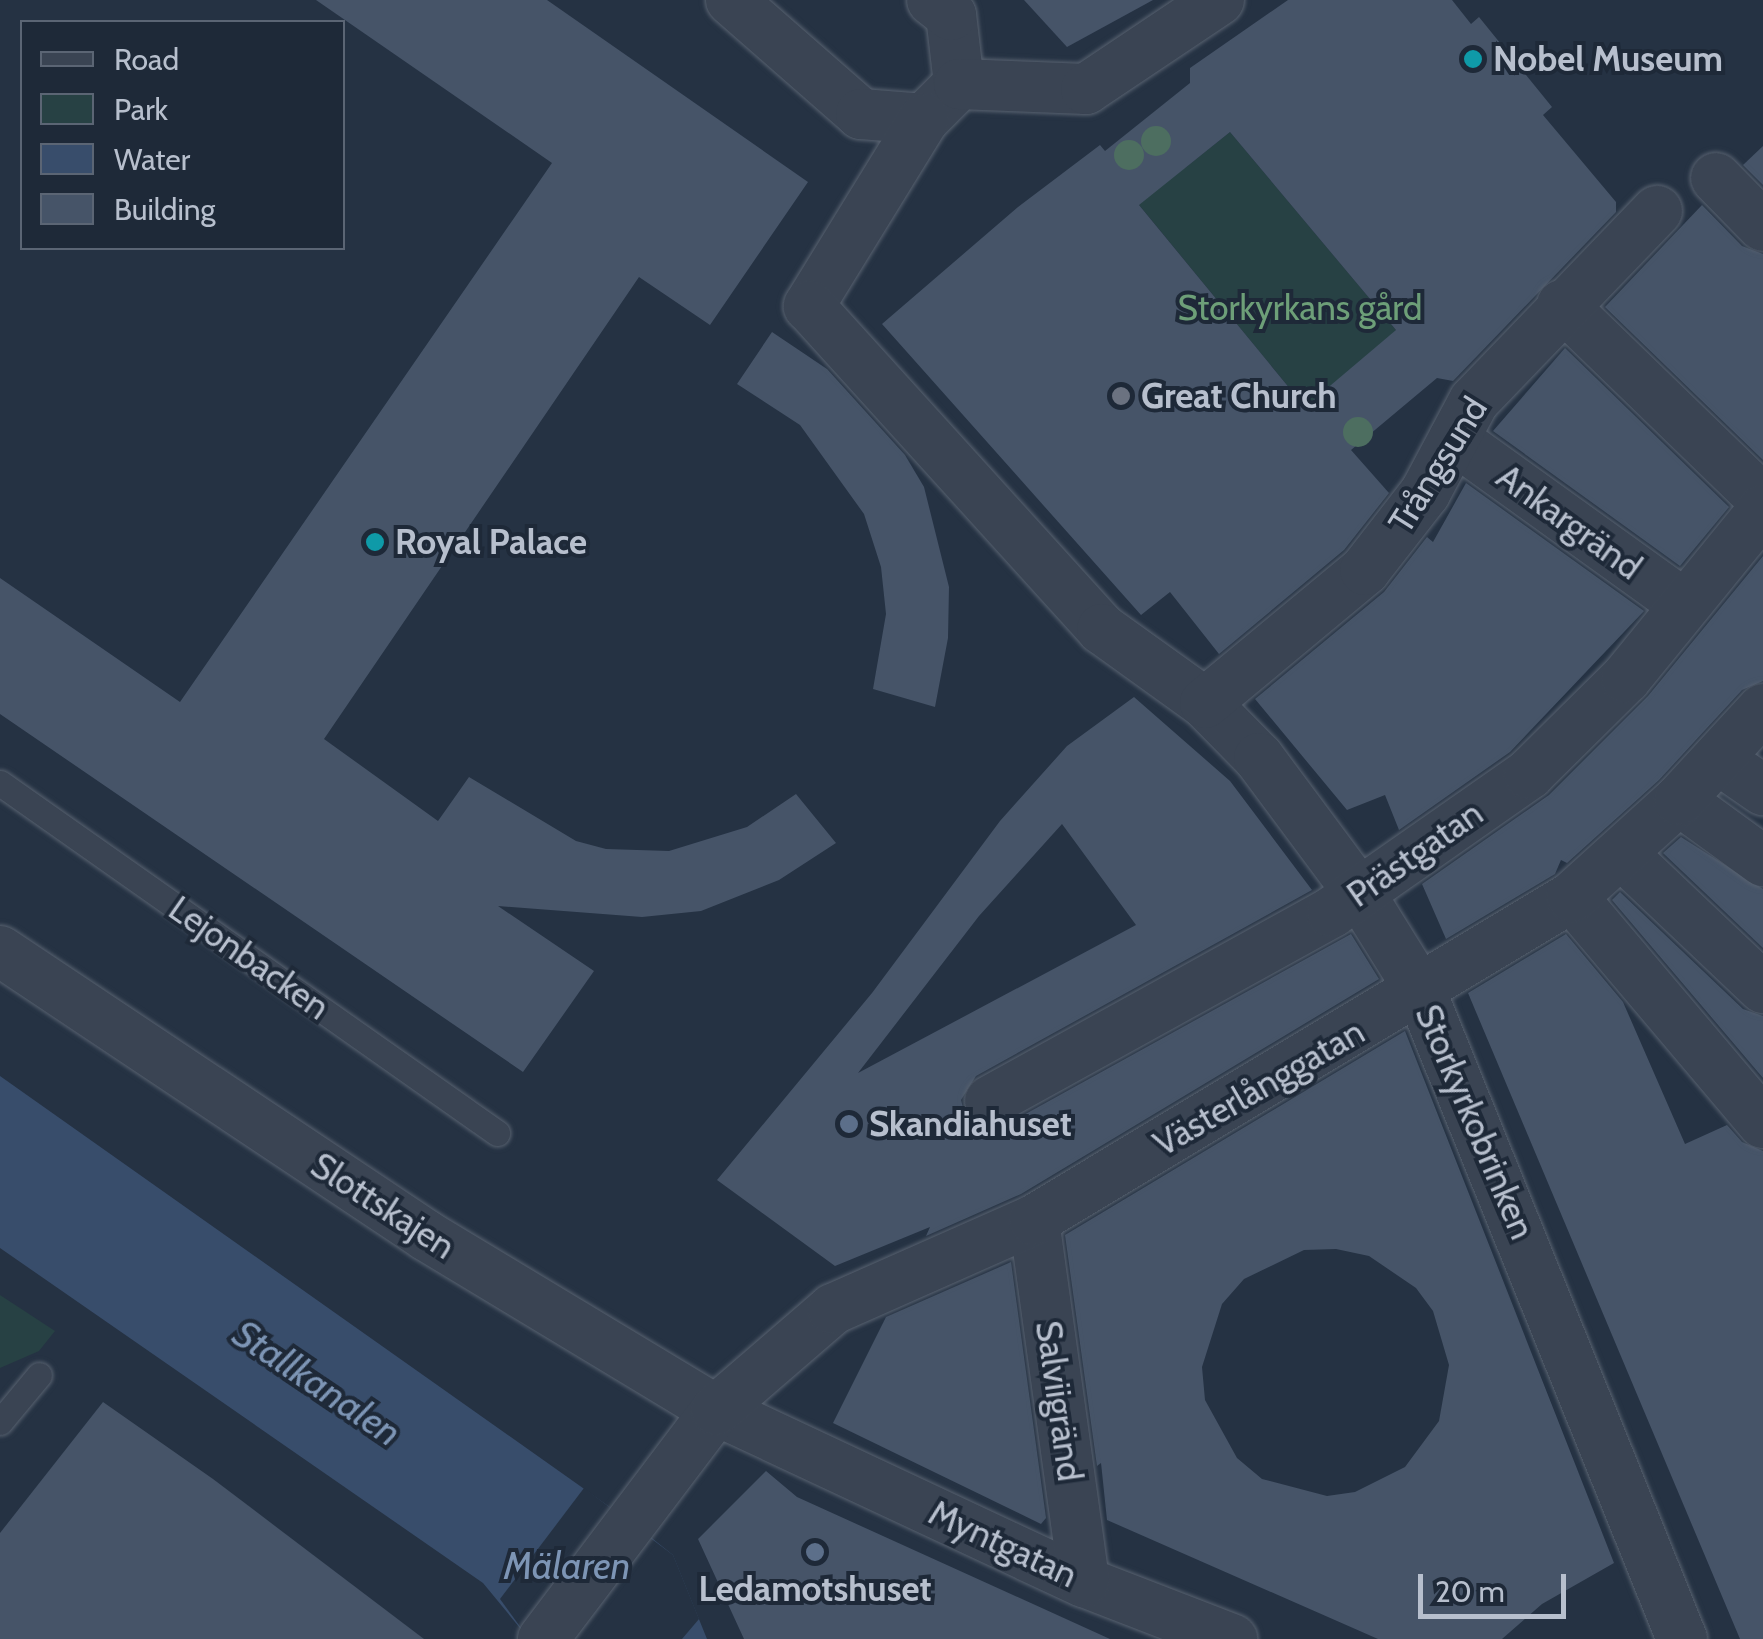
<!DOCTYPE html>
<meta charset="utf-8">
<style>
body{margin:0}
#map{position:relative;width:1763px;height:1639px;overflow:hidden;background:#253243;font-family:Cabin,sans-serif}
div>[style]{position:absolute}
[style*='--x']{left:calc(var(--x)*1px);top:calc(var(--y)*1px);width:calc(var(--w)*1px);rotate:calc(var(--a)*1deg)}
.green>*{inset:0;background:#274144}
.water>*{inset:0;background:#384d6b}
.pier>*{inset:0;background:#253243}
.building>*{inset:0;background:#465468}
.roads{filter:drop-shadow(0 0 2px #586270) drop-shadow(0 0 2px #586270)}
.lane>*{height:25px;margin:-12.5px;padding:0 12.5px;transform-origin:12.5px;border-radius:12.5px;background:#3a4453}
.street>*{height:50px;margin:-25px;padding:0 25px;transform-origin:25px;border-radius:25px;background:#3a4453}
.trees>*{width:30px;height:30px;margin:-15px;border-radius:50%;background:#4d6e60}
.dots>*{width:28px;height:28px;translate:-50% -50%;box-sizing:border-box;border:5px solid #1e2938;border-radius:50%}
span{translate:-50% -50%;white-space:nowrap;text-align:center;line-height:1.15;-webkit-text-stroke:8px #1e2938;paint-order:stroke}
.poi-label{font-size:35px;color:#b7bfcd;font-weight:700}
.left{translate:0 -50%;text-align:left}
.park-label{font-size:35px;color:#6d9f78}
.street-label{font-size:35px;color:#b7bfcd}
.water-label{font-size:38px;color:#7d95b5;font-style:italic}
.legend{position:absolute;left:20px;top:20px;width:325px;height:230px;box-sizing:border-box;background:#1e2938;border:2px solid #5b6574;margin:0;padding:12px 18px;list-style:none;font-size:30px;color:#b7bfcd}
.legend li{display:flex;align-items:center;gap:20px;height:50px}
.legend b{width:50px;border:2px solid #5b6574}
.scale{position:absolute;left:1418px;top:1574px;width:148px;height:45px;box-sizing:border-box;border:5px solid #b7bfcd;border-top:0;padding-left:12px;font-size:30px;line-height:35px;white-space:nowrap;color:#b7bfcd;-webkit-text-stroke:8px #1e2938;paint-order:stroke}
</style>
<div id="map">
<div class="green">
<div style="clip-path:polygon(1230px 132px,1396px 330px,1342px 452px,1108px 167px,1185px 168px)"></div>
<div style="clip-path:polygon(0 1295px,55px 1331px,39px 1351px,0 1368px)"></div>
</div>
<div class="water">
<div style="clip-path:polygon(0 1076px,638px 1527px,673px 1555px,707px 1639px,529px 1639px,483px 1583px,0 1248px)"></div>
</div>
<div class="pier">
<div style="clip-path:polygon(584px 1488px,673px 1555px,699px 1619px,682px 1639px,529px 1639px,500px 1599px)"></div>
</div>
<div class="building">
<div style="clip-path:polygon(316px 0,547px 0,808px 182px,710px 325px,639px 277px,324px 739px,438px 821px,469px 777px,576px 841px,606px 849px,669px 851px,747px 827px,796px 794px,836px 843px,779px 880px,701px 911px,642px 917px,498px 906px,594px 971px,523px 1072px,0 714px,0 578px,180px 702px,552px 163px)"></div>
<div style="clip-path:polygon(1024px 0,1153px 0,1067px 47px)"></div>
<div style="clip-path:polygon(evenodd,1288px 0,1452px 0,1471px 24px,1479px 17px,1552px 107px,1543px 115px,1616px 202px,1616px 212px,1453px 381px,1437px 378px,1351px 450px,1389px 493px,1344px 550px,1219px 654px,1170px 592px,1141px 615px,882px 324px,1018px 207px,1100px 145px,1105px 151px,1190px 83px,1190px 68px,1288px 0,1230px 132px,1396px 330px,1305px 407px,1139px 205px,1230px 132px)"></div>
<div style="clip-path:polygon(1763px 146px,1763px 185px,1743px 165px)"></div>
<div style="clip-path:polygon(1702px 205px,1742px 246px,1763px 254px,1763px 460px,1605px 307px)"></div>
<div style="clip-path:polygon(772px 332px,827px 369px,905px 455px,924px 487px,949px 587px,948px 638px,935px 707px,873px 689px,886px 614px,881px 567px,864px 514px,800px 425px,737px 384px)"></div>
<div style="clip-path:polygon(1565px 348px,1729px 507px,1680px 566px,1493px 431px)"></div>
<div style="clip-path:polygon(1466px 483px,1644px 611px,1510px 752px,1399px 830px,1385px 795px,1347px 810px,1255px 699px,1384px 592px,1427px 537px,1433px 542px)"></div>
<div style="clip-path:polygon(1763px 556px,1763px 681px,1742px 690px,1659px 780px,1567px 863px,1561px 860px,1555px 874px,1446px 939px,1422px 884px,1549px 795px,1648px 696px)"></div>
<div style="clip-path:polygon(evenodd,1134px 697px,1230px 781px,1312px 890px,976px 1076px,961px 1100px,965px 1116px,988px 1130px,1004px 1126px,1351px 934px,1379px 979px,1021px 1194px,926px 1236px,930px 1227px,835px 1266px,717px 1180px,872px 993px,1000px 821px,1067px 746px,1134px 697px,1062px 824px,1136px 925px,858px 1073px,979px 916px,1062px 824px)"></div>
<div style="clip-path:polygon(1681px 837px,1763px 889px,1763px 948px,1663px 853px)"></div>
<div style="clip-path:polygon(1620px 892px,1743px 1009px,1763px 1016px,1763px 1078px,1612px 900px)"></div>
<div style="clip-path:polygon(1566px 934px,1623px 1002px,1685px 1144px,1727px 1125px,1742px 1142px,1763px 1151px,1763px 1639px,1740px 1639px,1468px 993px)"></div>
<div style="clip-path:polygon(evenodd,1405px 1031px,1614px 1563px,1542px 1604px,1502px 1639px,1378px 1639px,1107px 1520px,1101px 1463px,1097px 1466px,1065px 1235px,1405px 1031px,1336px 1249px,1369px 1256px,1416px 1288px,1433px 1311px,1449px 1365px,1439px 1421px,1405px 1467px,1355px 1492px,1327px 1496px,1262px 1479px,1237px 1458px,1205px 1400px,1202px 1367px,1222px 1304px,1244px 1279px,1304px 1250px,1336px 1249px)"></div>
<div style="clip-path:polygon(1011px 1262px,1046px 1518px,1041px 1524px,833px 1423px,886px 1317px)"></div>
<div style="clip-path:polygon(103px 1402px,213px 1479px,424px 1639px,0 1639px,0 1533px)"></div>
<div style="clip-path:polygon(766px 1471px,797px 1497px,1110px 1639px,744px 1639px,698px 1539px)"></div>
</div>
<div class="roads">
<div class="lane">
<div style="--x:0;--y:783;--w:608;--a:35.15"></div>
<div style="--x:0;--y:1422;--w:61;--a:-50.3"></div>
</div>
<div class="street">
<div style="--x:731;--y:0;--w:173;--a:41.2"></div>
<div style="--x:861;--y:114;--w:63;--a:4.5"></div>
<div style="--x:924;--y:119;--w:49;--a:-45"></div>
<div style="--x:959;--y:84;--w:69;--a:-96.6"></div>
<div style="--x:951;--y:15;--w:24;--a:-142"></div>
<div style="--x:959;--y:84;--w:127;--a:2.3"></div>
<div style="--x:1086;--y:89;--w:160;--a:-33.8"></div>
<div style="--x:924;--y:119;--w:220;--a:121.6"></div>
<div style="--x:809;--y:306;--w:436;--a:47.8"></div>
<div style="--x:1102;--y:629;--w:127;--a:35.7"></div>
<div style="--x:1205;--y:703;--w:77;--a:45.5"></div>
<div style="--x:1259;--y:758;--w:169;--a:53.4"></div>
<div style="--x:1360;--y:894;--w:115;--a:58.1"></div>
<div style="--x:1421;--y:992;--w:698;--a:68.03"></div>
<div style="--x:1716;--y:178;--w:67;--a:45.6"></div>
<div style="--x:1562;--y:305;--w:280;--a:44.1"></div>
<div style="--x:1454;--y:439;--w:284;--a:35.7"></div>
<div style="--x:1205;--y:703;--w:208;--a:-39.7"></div>
<div style="--x:1365;--y:570;--w:98;--a:-52.1"></div>
<div style="--x:1425;--y:493;--w:104;--a:-62"></div>
<div style="--x:1474;--y:401;--w:264;--a:-46.1"></div>
<div style="--x:1718;--y:759;--w:55;--a:34.6"></div>
<div style="--x:1679;--y:800;--w:104;--a:36"></div>
<div style="--x:1622;--y:854;--w:195;--a:43.5"></div>
<div style="--x:1572;--y:897;--w:296;--a:49.8"></div>
<div style="--x:0;--y:951;--w:513;--a:33.72"></div>
<div style="--x:427;--y:1236;--w:337;--a:31.1"></div>
<div style="--x:716;--y:1410;--w:406;--a:25.1"></div>
<div style="--x:1084;--y:1582;--w:159;--a:21.1"></div>
<div style="--x:990;--y:1101;--w:391;--a:-28.9"></div>
<div style="--x:1332;--y:912;--w:241;--a:-35"></div>
<div style="--x:1529;--y:774;--w:136;--a:-44.7"></div>
<div style="--x:1626;--y:678;--w:217;--a:-50.8"></div>
<div style="--x:1034;--y:1220;--w:365;--a:82.1"></div>
<div style="--x:543;--y:1639;--w:287;--a:-52.9"></div>
<div style="--x:716;--y:1410;--w:155;--a:-40.8"></div>
<div style="--x:833;--y:1309;--w:220;--a:-23.9"></div>
<div style="--x:1034;--y:1220;--w:628;--a:-30.98"></div>
<div style="--x:1572;--y:897;--w:144;--a:-42.2"></div>
<div style="--x:1679;--y:800;--w:124;--a:-47.3"></div>
</div>
</div>
<div class="trees">
<div style="left:1156px;top:141px"></div>
<div style="left:1129px;top:155px"></div>
<div style="left:1358px;top:432px"></div>
</div>
<div class="dots">
<div style="left:1473px;top:59px;background:#0f9aa8"></div>
<div style="left:1121px;top:396px;background:#6b7280"></div>
<div style="left:375px;top:542px;background:#0f9aa8"></div>
<div style="left:849px;top:1124px;background:#5c6f8a"></div>
<div style="left:815px;top:1552px;background:#5c6f8a"></div>
</div>
<div class="poi-label">
<span class="left" style="left:1493px;top:59px">Nobel Museum</span>
<span class="left" style="left:1141px;top:396px">Great Church</span>
<span class="left" style="left:395px;top:542px">Royal Palace</span>
<span class="left" style="left:869px;top:1124px">Skandiahuset</span>
<span style="left:815px;top:1589px">Ledamotshuset</span>
</div>
<div class="park-label">
<span style="left:1300px;top:308px">Storkyrkans gård</span>
</div>
<div class="street-label">
<span style="left:1438px;top:465px;rotate:-58deg">Trångsund</span>
<span style="left:1569px;top:522px;rotate:36deg">Ankargränd</span>
<span style="left:1415px;top:854px;rotate:-35deg">Prästgatan</span>
<span style="left:249px;top:958px;rotate:35deg">Lejonbacken</span>
<span style="left:1259px;top:1088px;rotate:-30deg">Västerlånggatan</span>
<span style="left:1475px;top:1122px;rotate:67deg">Storkyrkobrinken</span>
<span style="left:383px;top:1206px;rotate:33deg">Slottskajen</span>
<span style="left:1059px;top:1401px;rotate:82deg">Salviigränd</span>
<span style="left:1003px;top:1544px;rotate:25deg">Myntgatan</span>
</div>
<div class="water-label">
<span style="left:317px;top:1383px;rotate:34deg">Stallkanalen</span>
<span style="left:567px;top:1566px">Mälaren</span>
</div>
<ul class="legend">
<li><b style="height:12px;background:#3a4453"></b>Road</li>
<li><b style="height:28px;background:#274144"></b>Park</li>
<li><b style="height:28px;background:#384d6b"></b>Water</li>
<li><b style="height:28px;background:#465468"></b>Building</li>
</ul>
<div class="scale">20 m</div>
</div>
